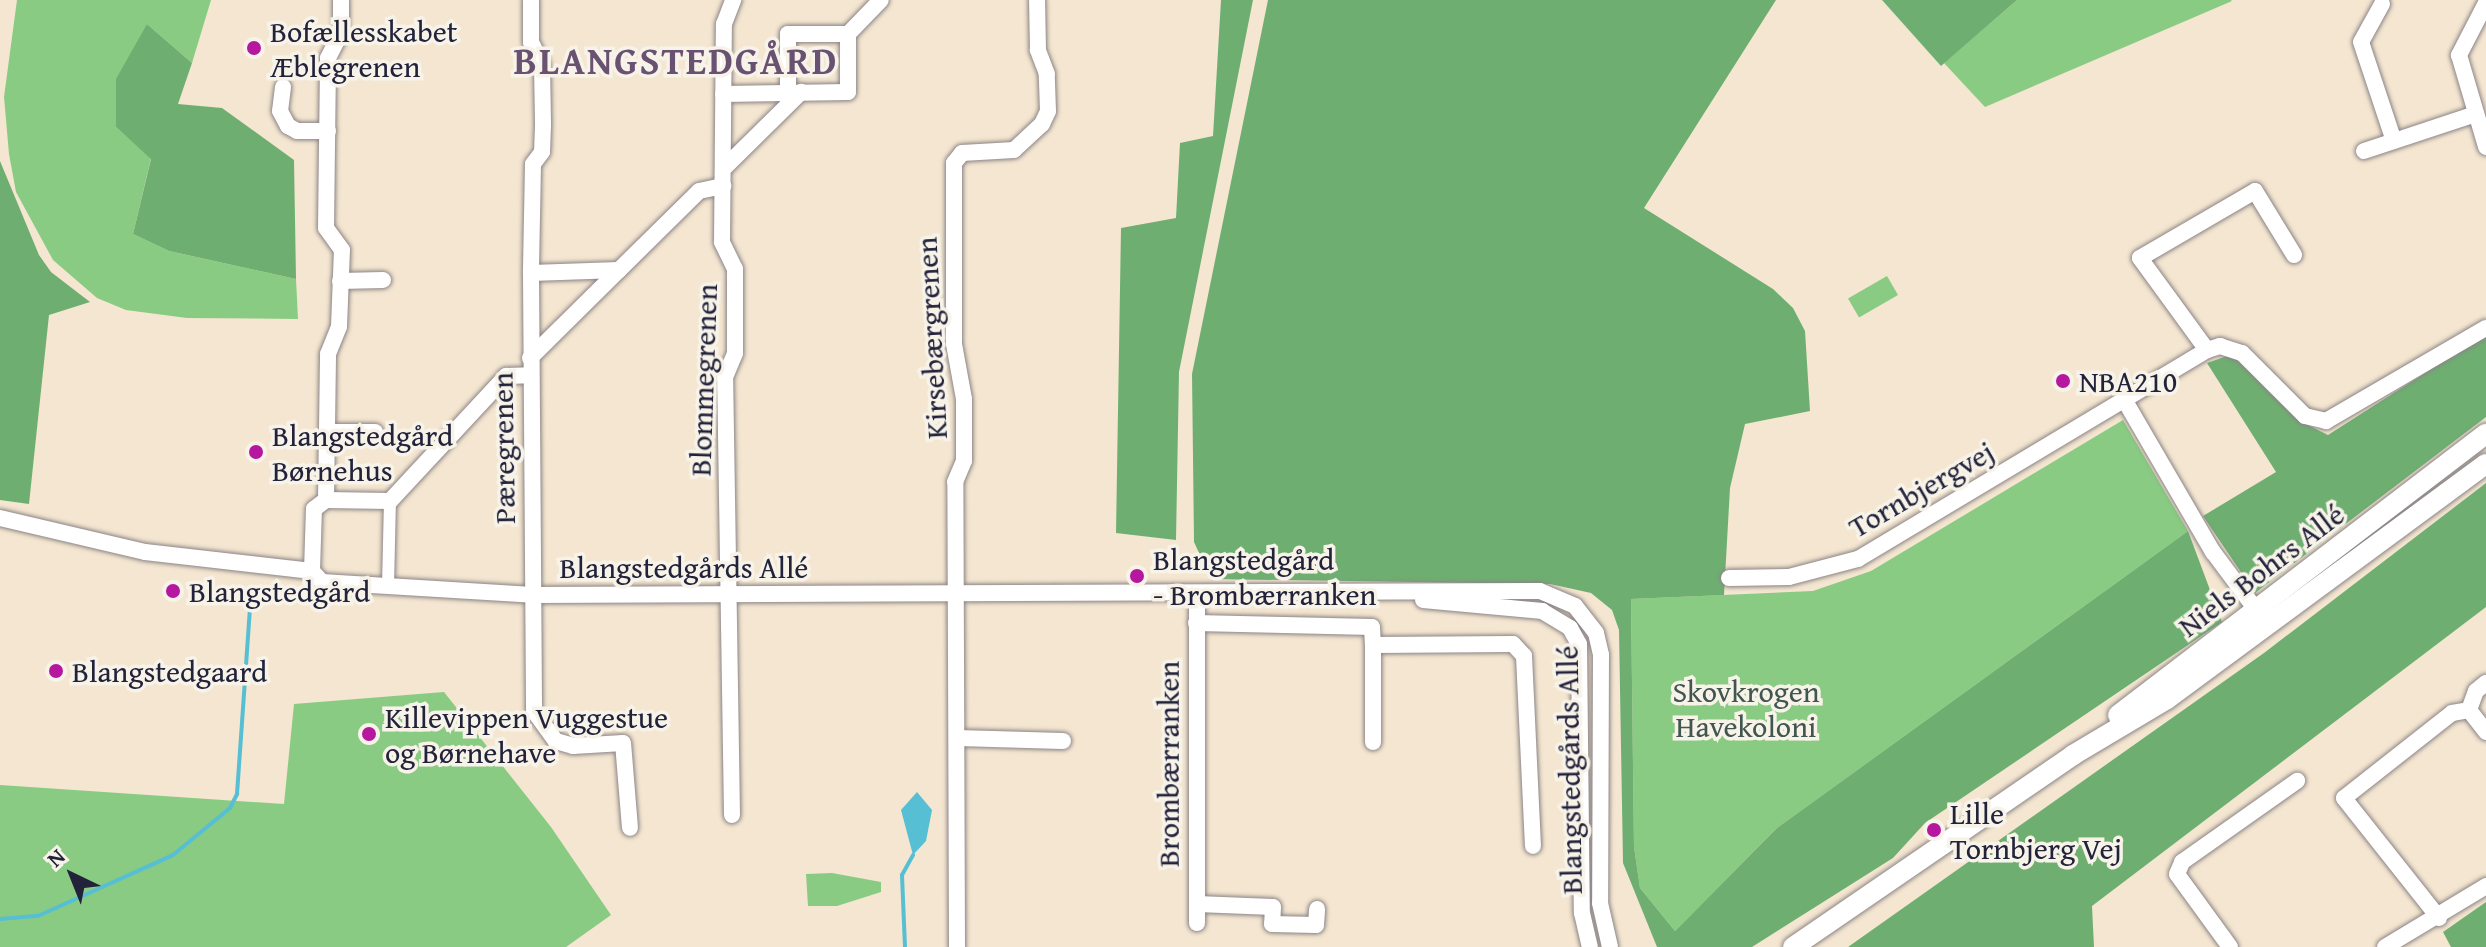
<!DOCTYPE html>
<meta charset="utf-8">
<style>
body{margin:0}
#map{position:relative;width:2486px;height:947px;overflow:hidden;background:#f4e6d0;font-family:"Gentium Book Plus",serif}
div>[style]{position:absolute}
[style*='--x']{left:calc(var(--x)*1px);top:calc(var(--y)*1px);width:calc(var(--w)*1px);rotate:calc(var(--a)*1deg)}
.green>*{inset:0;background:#89cb83;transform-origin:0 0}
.forest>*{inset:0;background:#6eaf71}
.water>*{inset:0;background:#56bfd3}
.stream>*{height:4px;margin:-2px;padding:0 2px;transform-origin:2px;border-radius:2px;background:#56bfd3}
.roads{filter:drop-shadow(0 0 2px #8b8486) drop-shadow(0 0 2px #8b8486)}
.pedestrian>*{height:12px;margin:-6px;padding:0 6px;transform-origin:6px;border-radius:6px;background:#fff}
.minor>*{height:16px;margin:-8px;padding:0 8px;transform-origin:8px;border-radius:8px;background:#fff}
.tertiary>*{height:20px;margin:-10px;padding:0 10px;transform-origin:10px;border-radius:10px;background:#fff}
.dots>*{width:22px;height:22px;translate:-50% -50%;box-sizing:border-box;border:4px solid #f7f3e8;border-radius:50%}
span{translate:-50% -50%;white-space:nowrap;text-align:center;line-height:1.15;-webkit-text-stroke:7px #f7f3e8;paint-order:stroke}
.poi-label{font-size:30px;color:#22223b}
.left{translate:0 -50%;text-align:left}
.street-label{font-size:30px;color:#22223b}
.park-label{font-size:30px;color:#415551}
.district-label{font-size:38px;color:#695172;font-weight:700;letter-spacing:2px}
.north{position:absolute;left:32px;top:835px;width:80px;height:80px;-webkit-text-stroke:6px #f7f3e8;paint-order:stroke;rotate:317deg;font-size:22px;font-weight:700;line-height:32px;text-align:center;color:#22223b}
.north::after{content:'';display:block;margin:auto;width:28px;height:36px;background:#22223b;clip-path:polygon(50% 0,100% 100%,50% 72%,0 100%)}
</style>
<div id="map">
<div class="green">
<div style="clip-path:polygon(17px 0,211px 0,192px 63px,147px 24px,116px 127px,151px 158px,133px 234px,169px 251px,296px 279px,298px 319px,187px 318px,126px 310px,97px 298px,53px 260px,16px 192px,9px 154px,4px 97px)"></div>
<div style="clip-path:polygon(2017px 0,2231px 0,2232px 1px,1985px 107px,1944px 63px)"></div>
<div style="left:1887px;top:276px;width:22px;height:45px;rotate:60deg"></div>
<div style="clip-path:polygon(2123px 420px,2188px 531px,1777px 828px,1675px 931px,1640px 888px,1634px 847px,1631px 599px,1813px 591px,1871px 571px)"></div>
<div style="clip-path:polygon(444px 692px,551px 827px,611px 915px,566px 947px,0 947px,0 785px,284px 804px,294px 704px)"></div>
<div style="clip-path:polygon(832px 873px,881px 882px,881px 892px,837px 906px,808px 906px,806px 874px)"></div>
</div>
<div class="forest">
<div style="clip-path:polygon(1221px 0,1253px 0,1179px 372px,1176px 540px,1116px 533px,1121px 228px,1176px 218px,1180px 143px,1213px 136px)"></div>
<div style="clip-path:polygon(1268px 0,1776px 0,1644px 208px,1773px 289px,1793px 308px,1805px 331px,1810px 411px,1745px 424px,1730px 488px,1724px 595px,1631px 599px,1634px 847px,1640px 888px,1675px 931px,1777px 828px,2188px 531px,2222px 622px,1925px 823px,1893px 858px,1752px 947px,1657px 947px,1623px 863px,1619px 630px,1612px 610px,1591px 593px,1550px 584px,1211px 579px,1194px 542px,1192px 374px)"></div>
<div style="clip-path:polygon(1882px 0,2017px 0,1941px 66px)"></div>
<div style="clip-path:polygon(147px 24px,192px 63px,178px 104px,222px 108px,294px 160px,296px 279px,169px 251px,133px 234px,151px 159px,116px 127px,116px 79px)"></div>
<div style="clip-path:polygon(0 161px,39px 255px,51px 272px,90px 302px,49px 315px,29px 504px,0 500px)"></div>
<div style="clip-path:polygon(2486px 334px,2486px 417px,2255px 593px,2203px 516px,2276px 472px,2207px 363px,2233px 354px,2308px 425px,2328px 435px)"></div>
<div style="clip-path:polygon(2486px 483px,2486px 607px,2092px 906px,2094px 947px,1848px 947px,2264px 653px)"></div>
<div style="clip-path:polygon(2486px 902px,2486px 947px,2451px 947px,2443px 932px)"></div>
</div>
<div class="water">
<div style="clip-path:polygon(917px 792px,932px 810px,926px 841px,913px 855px,901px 810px)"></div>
</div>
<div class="stream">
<div style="--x:0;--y:919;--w:38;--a:-5"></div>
<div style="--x:38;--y:916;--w:148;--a:-24.3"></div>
<div style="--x:173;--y:855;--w:74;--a:-39.5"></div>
<div style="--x:230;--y:808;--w:16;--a:-63"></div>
<div style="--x:237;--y:794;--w:199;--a:-86"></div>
<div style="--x:905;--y:947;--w:72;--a:-92.4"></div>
<div style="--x:902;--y:875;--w:23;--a:-61"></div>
</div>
<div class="roads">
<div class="pedestrian">
<div style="--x:388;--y:587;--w:86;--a:-88.7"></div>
</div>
<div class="minor">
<div style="--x:531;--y:0;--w:42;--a:90"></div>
<div style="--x:531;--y:42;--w:25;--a:64"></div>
<div style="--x:542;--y:65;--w:60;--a:89"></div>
<div style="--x:543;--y:125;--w:27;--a:92"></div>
<div style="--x:542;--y:152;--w:15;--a:127"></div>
<div style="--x:533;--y:164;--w:109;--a:91.1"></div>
<div style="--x:531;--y:273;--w:438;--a:89.6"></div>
<div style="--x:534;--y:711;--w:37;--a:54"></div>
<div style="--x:556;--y:741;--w:18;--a:16"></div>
<div style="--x:573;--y:746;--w:50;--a:-3.4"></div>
<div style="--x:623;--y:743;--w:85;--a:85.3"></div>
<div style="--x:2486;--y:3;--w:59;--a:117.4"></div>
<div style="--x:2459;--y:55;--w:96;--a:73.6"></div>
<div style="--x:2382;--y:4;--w:43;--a:118.9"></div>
<div style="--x:2361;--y:42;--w:104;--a:71.6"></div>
<div style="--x:283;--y:87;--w:24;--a:97"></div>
<div style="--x:280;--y:111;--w:17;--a:62"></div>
<div style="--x:288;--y:126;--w:10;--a:29"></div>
<div style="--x:297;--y:131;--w:31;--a:0"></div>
<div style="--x:788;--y:92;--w:58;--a:-90"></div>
<div style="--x:788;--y:34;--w:60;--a:0"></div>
<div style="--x:723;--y:94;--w:125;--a:-0.9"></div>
<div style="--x:848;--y:92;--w:58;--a:-90"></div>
<div style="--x:848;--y:34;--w:47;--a:-45.9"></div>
<div style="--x:2364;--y:151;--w:118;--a:-18.3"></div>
<div style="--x:723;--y:169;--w:110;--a:-44.6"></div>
<div style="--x:531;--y:273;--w:88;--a:-2"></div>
<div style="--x:619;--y:270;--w:112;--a:-44.6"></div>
<div style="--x:699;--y:191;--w:25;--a:-12"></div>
<div style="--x:340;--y:281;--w:43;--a:-1.3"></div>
<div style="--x:2207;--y:350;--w:114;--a:-126.1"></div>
<div style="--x:2140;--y:258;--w:133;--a:-30.2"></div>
<div style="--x:2255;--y:191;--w:75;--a:58.6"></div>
<div style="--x:530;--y:358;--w:125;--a:-44.7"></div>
<div style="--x:2125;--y:401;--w:175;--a:59.8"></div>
<div style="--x:2213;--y:552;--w:84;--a:53.3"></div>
<div style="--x:328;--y:432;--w:47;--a:0"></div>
<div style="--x:326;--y:500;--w:146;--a:-89.2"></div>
<div style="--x:328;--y:354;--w:29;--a:-68"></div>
<div style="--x:339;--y:327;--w:77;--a:-87.8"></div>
<div style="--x:342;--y:250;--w:27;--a:-126"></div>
<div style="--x:326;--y:228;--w:170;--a:-89.3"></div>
<div style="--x:328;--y:58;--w:28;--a:-63"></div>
<div style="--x:341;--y:33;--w:33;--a:-90"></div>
<div style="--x:0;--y:518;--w:149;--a:13.2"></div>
<div style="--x:145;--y:552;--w:168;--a:6.5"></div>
<div style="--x:312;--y:571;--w:15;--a:48"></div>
<div style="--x:322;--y:582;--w:211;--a:3.5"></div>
<div style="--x:533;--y:595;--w:1007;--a:-0.23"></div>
<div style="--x:1540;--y:591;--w:38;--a:23"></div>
<div style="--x:1575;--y:606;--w:34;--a:52"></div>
<div style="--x:1596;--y:633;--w:23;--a:77"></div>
<div style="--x:1601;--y:655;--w:248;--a:90.2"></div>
<div style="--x:1600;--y:903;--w:45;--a:77.2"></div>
<div style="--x:312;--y:571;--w:62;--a:-88.2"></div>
<div style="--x:314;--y:509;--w:15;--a:-37"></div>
<div style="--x:326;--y:500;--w:64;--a:0.9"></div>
<div style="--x:390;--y:501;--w:171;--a:-47.1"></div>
<div style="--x:506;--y:376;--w:24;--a:-2"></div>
<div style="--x:1729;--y:578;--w:60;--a:-1"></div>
<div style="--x:1789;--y:577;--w:71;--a:-14.6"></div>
<div style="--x:1858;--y:559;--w:407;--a:-30.9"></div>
<div style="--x:2207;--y:350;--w:14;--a:-17"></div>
<div style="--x:2220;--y:346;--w:23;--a:18"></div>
<div style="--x:2242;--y:353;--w:89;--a:45"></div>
<div style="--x:2305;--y:416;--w:22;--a:13"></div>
<div style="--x:2326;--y:421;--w:185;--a:-30.2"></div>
<div style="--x:1423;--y:600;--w:120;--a:5.3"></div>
<div style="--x:1542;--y:611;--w:33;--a:31"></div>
<div style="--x:1570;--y:628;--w:18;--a:61"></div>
<div style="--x:1579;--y:644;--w:269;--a:89.4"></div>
<div style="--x:1582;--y:913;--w:35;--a:77"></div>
<div style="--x:1196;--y:623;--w:176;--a:1.3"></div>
<div style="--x:1372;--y:627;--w:18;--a:87"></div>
<div style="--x:1373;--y:645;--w:140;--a:-0.4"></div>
<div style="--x:1513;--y:644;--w:16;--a:47"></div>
<div style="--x:1524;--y:656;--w:190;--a:87.3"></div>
<div style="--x:1373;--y:645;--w:97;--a:90"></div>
<div style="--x:2469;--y:710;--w:20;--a:-70"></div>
<div style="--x:2476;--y:691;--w:13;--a:-39"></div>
<div style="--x:957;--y:738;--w:106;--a:1.6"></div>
<div style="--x:732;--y:815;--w:438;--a:-90.9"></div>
<div style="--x:725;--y:377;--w:26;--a:-67"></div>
<div style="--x:735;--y:353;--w:84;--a:-90"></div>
<div style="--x:735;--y:269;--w:30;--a:-116"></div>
<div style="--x:722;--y:242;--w:218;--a:-89.5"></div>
<div style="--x:724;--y:24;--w:26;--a:-69"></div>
<div style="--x:1197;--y:904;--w:76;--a:2.3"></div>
<div style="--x:1273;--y:907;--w:17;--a:93"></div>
<div style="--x:1272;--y:924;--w:44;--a:1.3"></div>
<div style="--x:1316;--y:925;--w:16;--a:-86"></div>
<div style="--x:2439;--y:918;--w:153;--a:-128.4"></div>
<div style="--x:2344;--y:798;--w:137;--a:-38.2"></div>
<div style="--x:2452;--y:713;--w:17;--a:-10"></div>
<div style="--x:2469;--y:710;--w:28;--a:52"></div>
<div style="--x:1197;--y:923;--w:329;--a:-90"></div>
<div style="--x:957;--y:947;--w:465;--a:-90.2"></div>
<div style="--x:955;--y:482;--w:23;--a:-67"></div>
<div style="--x:964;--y:461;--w:62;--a:-90"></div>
<div style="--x:964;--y:399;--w:56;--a:-100.3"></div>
<div style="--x:954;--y:344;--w:181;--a:-90"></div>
<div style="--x:954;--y:163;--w:13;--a:-51"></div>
<div style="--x:962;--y:153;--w:52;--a:-3.3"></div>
<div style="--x:1014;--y:150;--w:38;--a:-43"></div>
<div style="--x:1042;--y:124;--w:14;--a:-65"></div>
<div style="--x:1048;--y:111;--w:37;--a:-92"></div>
<div style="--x:1047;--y:74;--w:26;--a:-111"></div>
<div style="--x:1038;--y:50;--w:50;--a:-91.1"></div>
<div style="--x:2230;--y:947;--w:90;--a:-126"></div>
<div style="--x:2177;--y:874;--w:13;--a:-67"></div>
<div style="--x:2182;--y:862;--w:141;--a:-35.2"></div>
<div style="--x:2385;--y:947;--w:118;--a:-31.1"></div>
</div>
<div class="tertiary">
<div style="--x:2118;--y:715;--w:463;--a:-37.4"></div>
<div style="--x:1793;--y:947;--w:340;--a:-34.4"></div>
<div style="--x:2073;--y:755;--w:109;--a:-30.8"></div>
<div style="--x:2167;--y:699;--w:396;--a:-36.4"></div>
</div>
</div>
<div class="dots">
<div style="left:254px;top:48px;background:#b5179e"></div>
<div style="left:2063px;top:381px;background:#b5179e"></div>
<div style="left:256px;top:452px;background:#b5179e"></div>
<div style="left:1137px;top:576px;background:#b5179e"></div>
<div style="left:173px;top:591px;background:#b5179e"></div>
<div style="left:56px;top:671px;background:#b5179e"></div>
<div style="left:369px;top:734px;background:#b5179e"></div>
<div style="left:1934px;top:830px;background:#b5179e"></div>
</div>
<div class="poi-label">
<span class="left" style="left:270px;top:48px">Bofællesskabet<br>Æblegrenen</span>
<span class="left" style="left:2079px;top:381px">NBA210</span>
<span class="left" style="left:272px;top:452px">Blangstedgård<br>Børnehus</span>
<span class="left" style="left:1153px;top:576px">Blangstedgård<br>- Brombærranken</span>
<span class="left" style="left:189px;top:591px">Blangstedgård</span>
<span class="left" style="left:72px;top:671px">Blangstedgaard</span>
<span class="left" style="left:385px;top:734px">Killevippen Vuggestue<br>og Børnehave</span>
<span class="left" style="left:1950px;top:830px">Lille<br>Tornbjerg Vej</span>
</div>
<div class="street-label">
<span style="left:931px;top:338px;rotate:-93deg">Kirsebærgrenen</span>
<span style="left:703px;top:380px;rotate:-88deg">Blommegrenen</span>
<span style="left:503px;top:448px;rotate:-91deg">Pæregrenen</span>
<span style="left:1921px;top:489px;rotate:-30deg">Tornbjergvej</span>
<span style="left:684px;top:567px">Blangstedgårds Allé</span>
<span style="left:2261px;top:570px;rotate:-37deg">Niels Bohrs Allé</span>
<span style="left:1168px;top:764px;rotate:-90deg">Brombærranken</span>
<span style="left:1569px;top:770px;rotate:-91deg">Blangstedgårds Allé</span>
</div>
<div class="park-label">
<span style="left:1746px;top:708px">Skovkrogen<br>Havekoloni</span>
</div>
<div class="district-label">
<span style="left:676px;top:61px">BLANGSTEDGÅRD</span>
</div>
<div class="north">N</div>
</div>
